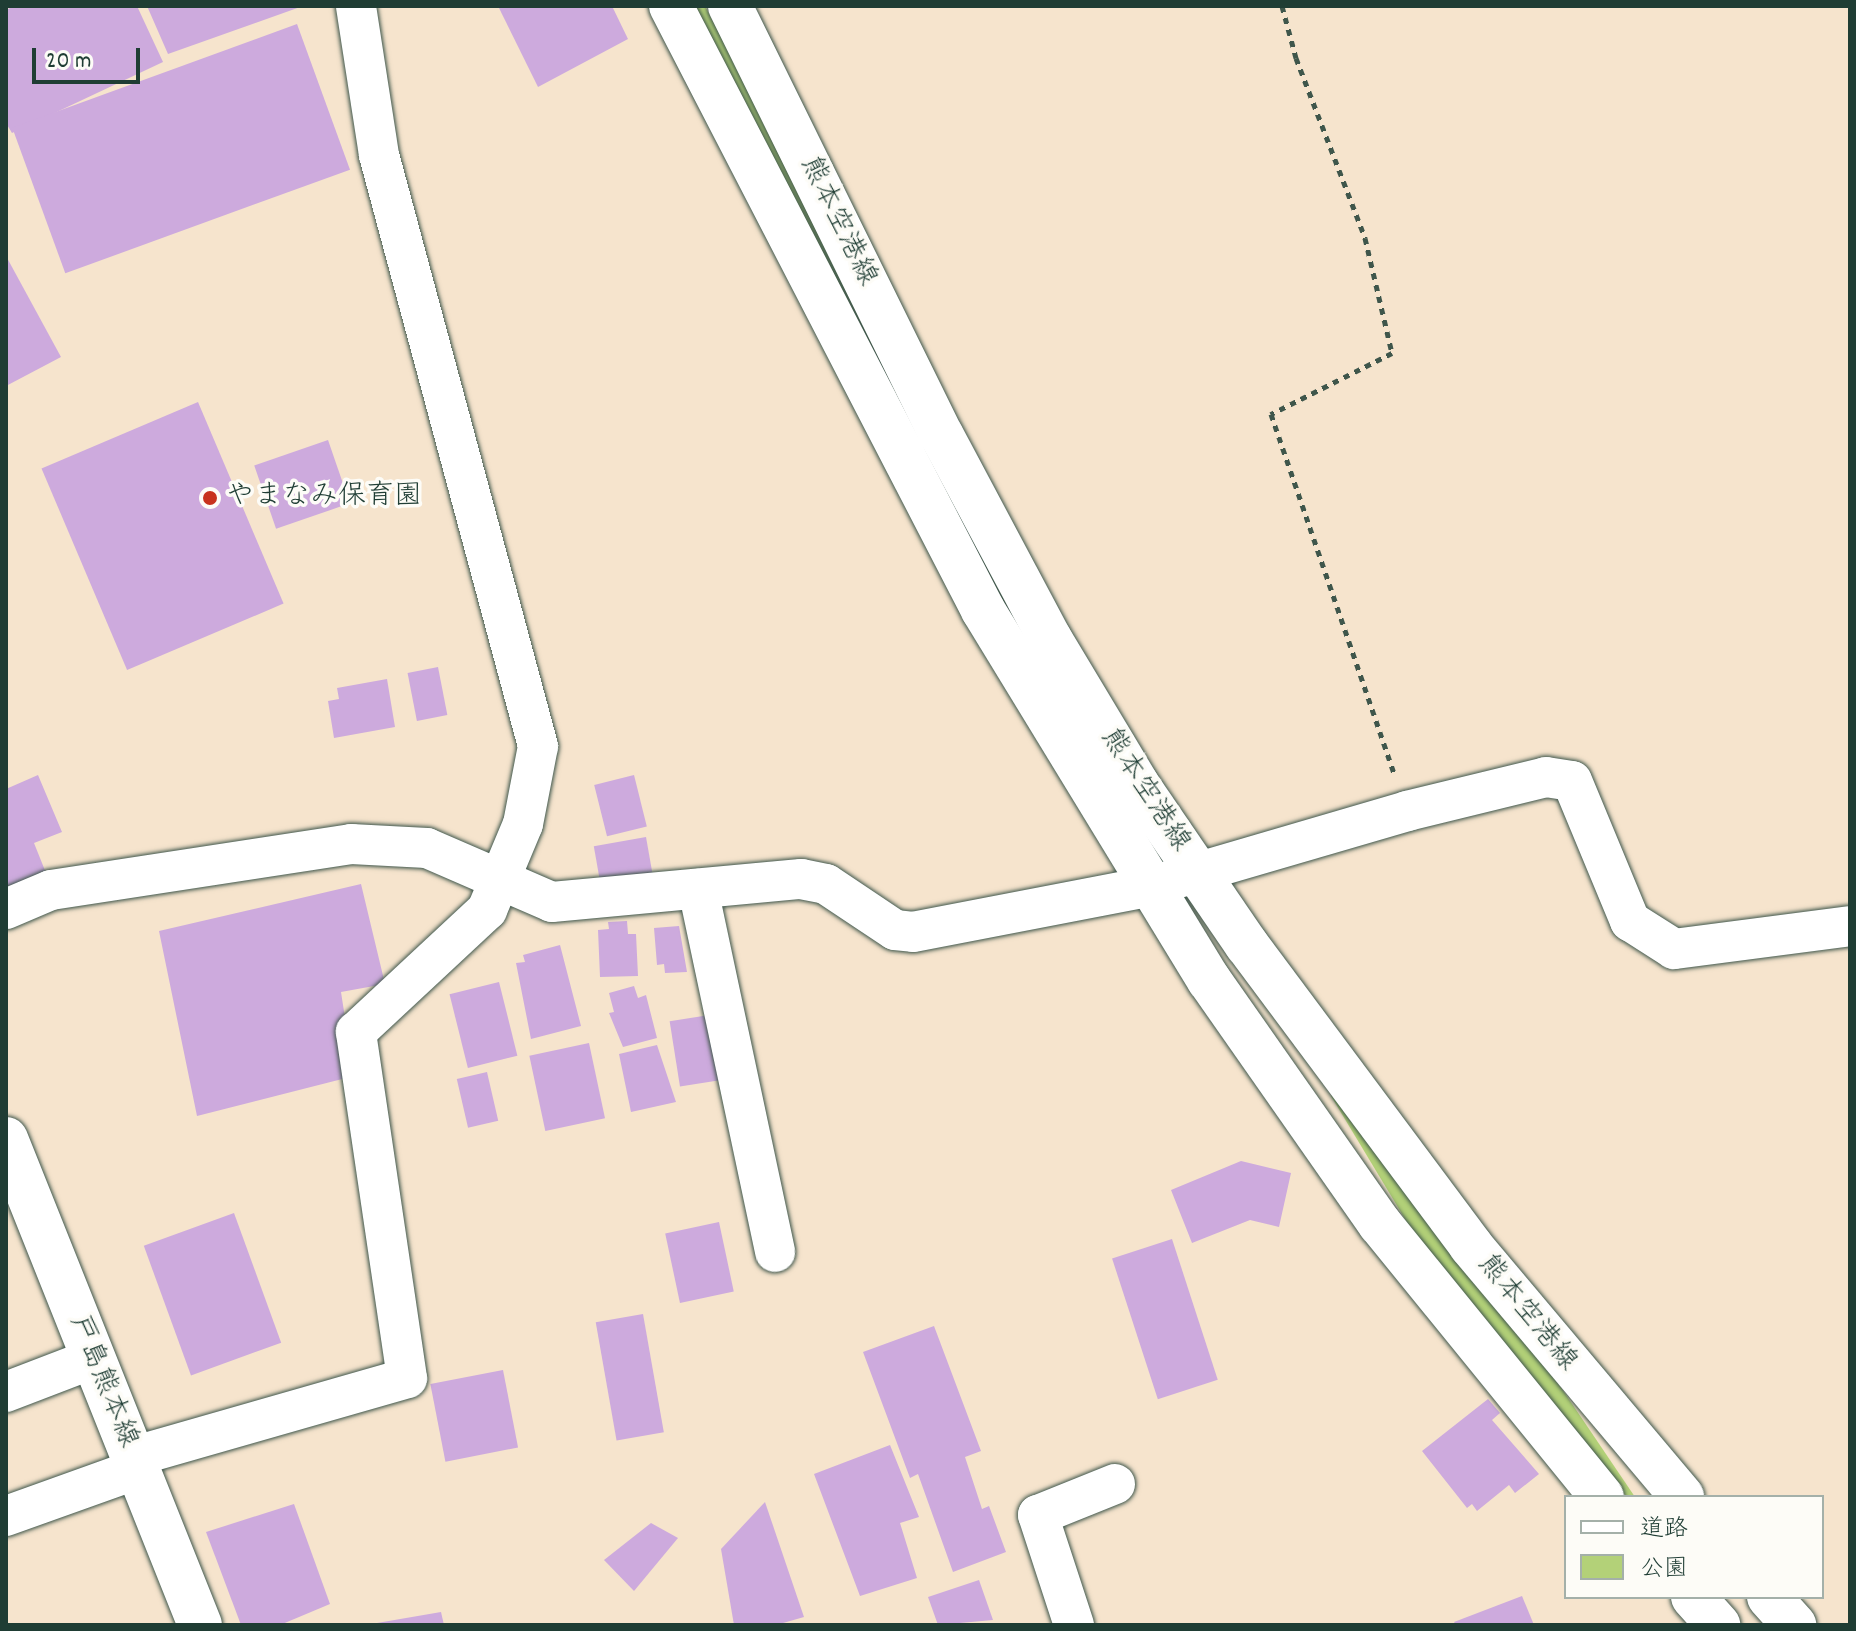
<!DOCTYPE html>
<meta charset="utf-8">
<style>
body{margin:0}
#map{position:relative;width:1856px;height:1631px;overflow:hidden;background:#f6e4cd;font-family:Dekko,"Klee One",sans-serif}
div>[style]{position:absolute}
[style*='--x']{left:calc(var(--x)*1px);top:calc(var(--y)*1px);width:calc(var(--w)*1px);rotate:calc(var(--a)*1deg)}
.green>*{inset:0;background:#b3d178}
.building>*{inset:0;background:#cdaadd;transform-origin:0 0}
.path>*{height:5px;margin-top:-2.5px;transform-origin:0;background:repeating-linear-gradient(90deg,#3f564b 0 6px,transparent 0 12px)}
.roads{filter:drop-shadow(0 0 2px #3f564b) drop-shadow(0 0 2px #3f564b)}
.street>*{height:40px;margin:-20px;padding:0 20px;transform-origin:20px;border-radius:20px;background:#fff}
.secondary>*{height:44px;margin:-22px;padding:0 22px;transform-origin:22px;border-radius:22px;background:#fff}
.dots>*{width:22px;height:22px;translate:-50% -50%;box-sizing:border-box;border:4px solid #fdfcf7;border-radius:50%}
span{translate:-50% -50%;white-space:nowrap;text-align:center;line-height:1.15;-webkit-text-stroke:7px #fdfcf7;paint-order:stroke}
.street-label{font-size:28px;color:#1f3d34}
.poi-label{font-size:28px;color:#1f3d34}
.left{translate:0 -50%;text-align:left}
.frame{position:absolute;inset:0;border:8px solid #1f3d34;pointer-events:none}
.legend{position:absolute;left:1564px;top:1495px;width:260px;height:104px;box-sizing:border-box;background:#fdfcf7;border:2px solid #a4b0a9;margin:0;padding:10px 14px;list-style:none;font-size:24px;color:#1f3d34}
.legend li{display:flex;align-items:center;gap:16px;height:40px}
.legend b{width:40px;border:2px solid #a4b0a9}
.scale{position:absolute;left:32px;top:48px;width:108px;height:36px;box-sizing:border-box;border:4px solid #1f3d34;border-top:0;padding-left:10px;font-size:24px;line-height:28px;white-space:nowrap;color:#1f3d34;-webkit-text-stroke:6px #fdfcf7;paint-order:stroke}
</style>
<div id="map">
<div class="green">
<div style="clip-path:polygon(693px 6px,705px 6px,1104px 781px,987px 574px)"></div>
<div style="clip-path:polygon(1334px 1093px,1562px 1389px,1635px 1497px,1627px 1497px,1591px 1455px,1408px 1224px,1331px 1096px)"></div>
</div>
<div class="building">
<div style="clip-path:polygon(14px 6px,137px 6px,163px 62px,12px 133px,6px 123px,6px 10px)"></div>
<div style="clip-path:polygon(147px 6px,303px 6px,168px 54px)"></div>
<div style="clip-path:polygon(498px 6px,612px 6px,628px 39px,538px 87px)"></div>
<div style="left:297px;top:24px;width:155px;height:303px;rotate:70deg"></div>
<div style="clip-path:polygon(6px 256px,61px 357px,6px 386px)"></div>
<div style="left:198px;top:402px;width:219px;height:170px;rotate:67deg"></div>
<div style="left:328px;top:440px;width:67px;height:78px;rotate:71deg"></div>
<div style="left:438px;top:667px;width:49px;height:31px;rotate:79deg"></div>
<div style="clip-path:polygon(387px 679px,395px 727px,334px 738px,328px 701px,339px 699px,337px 688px)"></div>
<div style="clip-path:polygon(38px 775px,62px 832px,34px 843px,50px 883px,6px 901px,6px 789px)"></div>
<div style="left:634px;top:775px;width:53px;height:41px;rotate:76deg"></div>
<div style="left:646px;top:837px;width:42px;height:53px;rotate:80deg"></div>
<div style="clip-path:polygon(361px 884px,385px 984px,341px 992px,354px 1076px,197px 1116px,159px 931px)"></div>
<div style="clip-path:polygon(627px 921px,628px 934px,636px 934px,638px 976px,600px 977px,598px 930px,609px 929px,608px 922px)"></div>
<div style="clip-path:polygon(679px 926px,687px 972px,665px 973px,664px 964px,657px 965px,654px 928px)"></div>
<div style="clip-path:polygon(560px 945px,581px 1026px,531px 1039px,516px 963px,525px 962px,523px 955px)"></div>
<div style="left:499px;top:982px;width:76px;height:51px;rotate:76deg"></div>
<div style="clip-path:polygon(634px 986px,638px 998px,646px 995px,657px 1038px,623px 1047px,609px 1013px,614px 1012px,609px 993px)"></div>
<div style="left:722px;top:1013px;width:66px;height:53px;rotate:81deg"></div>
<div style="left:589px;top:1043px;width:77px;height:61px;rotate:78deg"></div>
<div style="clip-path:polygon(657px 1045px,676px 1102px,631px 1112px,619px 1054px)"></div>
<div style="left:487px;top:1072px;width:50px;height:31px;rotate:77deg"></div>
<div style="clip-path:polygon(1241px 1161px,1291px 1173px,1279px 1227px,1250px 1220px,1192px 1243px,1171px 1190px)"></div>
<div style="left:234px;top:1213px;width:138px;height:96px;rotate:70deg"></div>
<div style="left:719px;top:1222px;width:71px;height:55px;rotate:78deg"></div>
<div style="left:1172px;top:1239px;width:148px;height:63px;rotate:72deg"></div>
<div style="left:643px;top:1314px;width:120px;height:48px;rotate:80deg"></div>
<div style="clip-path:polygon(934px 1326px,981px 1451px,965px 1457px,982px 1509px,989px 1506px,1006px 1552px,953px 1572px,918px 1474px,910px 1478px,863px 1352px)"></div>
<div style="left:503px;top:1370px;width:79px;height:74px;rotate:79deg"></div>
<div style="clip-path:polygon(1488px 1399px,1500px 1413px,1492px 1420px,1539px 1474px,1515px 1493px,1509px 1485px,1477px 1511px,1472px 1504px,1467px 1508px,1422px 1451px)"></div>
<div style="clip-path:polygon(890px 1445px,919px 1517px,900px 1523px,917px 1578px,860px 1596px,814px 1474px)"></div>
<div style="clip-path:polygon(765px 1502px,804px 1617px,776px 1625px,734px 1625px,721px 1549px)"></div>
<div style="clip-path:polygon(294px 1504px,330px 1604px,280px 1625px,241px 1625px,206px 1532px)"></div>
<div style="clip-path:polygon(651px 1523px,678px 1538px,634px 1591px,604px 1560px)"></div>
<div style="clip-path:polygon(979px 1580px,993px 1620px,938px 1625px,928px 1597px)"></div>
<div style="clip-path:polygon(1522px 1596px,1534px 1625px,1456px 1625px,1454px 1622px)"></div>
<div style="clip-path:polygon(441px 1612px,444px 1625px,377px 1625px,377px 1623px)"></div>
</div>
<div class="path">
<div style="--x:1282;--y:6;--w:54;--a:74.9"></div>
<div style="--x:1296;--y:58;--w:193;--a:69"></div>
<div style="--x:1365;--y:238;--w:118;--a:76.8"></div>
<div style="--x:1392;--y:353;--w:136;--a:153.2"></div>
<div style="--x:1271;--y:414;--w:383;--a:71.1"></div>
</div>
<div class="roads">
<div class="street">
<div style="--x:698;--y:889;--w:371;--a:78"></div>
<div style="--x:6;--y:909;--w:49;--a:-22.9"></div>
<div style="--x:51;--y:890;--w:304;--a:-8.7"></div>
<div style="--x:351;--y:844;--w:76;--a:3"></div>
<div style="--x:427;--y:848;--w:136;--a:23.4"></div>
<div style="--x:552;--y:902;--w:250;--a:-5.3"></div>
<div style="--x:801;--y:879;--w:25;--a:11"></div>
<div style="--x:826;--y:884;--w:83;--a:33.7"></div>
<div style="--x:895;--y:930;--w:18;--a:6"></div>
<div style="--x:913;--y:932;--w:242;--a:-10.9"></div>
<div style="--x:1151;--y:886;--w:267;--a:-16.3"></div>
<div style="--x:1407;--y:811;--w:143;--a:-13.7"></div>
<div style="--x:1546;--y:777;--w:26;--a:9"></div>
<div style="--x:1572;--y:781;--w:152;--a:67.5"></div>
<div style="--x:1630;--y:921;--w:52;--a:32.5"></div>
<div style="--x:1674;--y:949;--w:177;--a:-7.4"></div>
<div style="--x:6;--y:1392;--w:92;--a:-21"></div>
<div style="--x:132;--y:1457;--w:286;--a:-16"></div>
<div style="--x:407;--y:1378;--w:350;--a:-98.4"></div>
<div style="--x:356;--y:1032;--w:179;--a:-43"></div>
<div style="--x:487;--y:910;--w:93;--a:-67.3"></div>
<div style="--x:523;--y:824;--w:79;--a:-79.1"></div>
<div style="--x:538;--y:746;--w:612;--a:-105.06"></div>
<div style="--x:379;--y:155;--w:151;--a:-98.8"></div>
<div style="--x:6;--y:1516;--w:139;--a:-19.7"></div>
<div style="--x:1074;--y:1625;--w:116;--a:-108.1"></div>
<div style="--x:1038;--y:1515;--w:83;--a:-21.9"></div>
</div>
<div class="secondary">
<div style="--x:671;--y:6;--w:680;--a:62.68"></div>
<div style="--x:983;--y:610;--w:434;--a:58.6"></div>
<div style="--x:1209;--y:980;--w:298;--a:55"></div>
<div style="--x:1380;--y:1224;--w:352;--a:50.9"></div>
<div style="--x:730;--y:6;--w:479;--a:63.8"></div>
<div style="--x:942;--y:436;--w:230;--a:62"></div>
<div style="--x:1050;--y:639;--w:169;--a:59"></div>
<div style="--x:1137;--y:784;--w:195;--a:55.7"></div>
<div style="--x:1247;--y:945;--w:375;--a:53.3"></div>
<div style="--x:1471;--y:1246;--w:328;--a:49.9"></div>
<div style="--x:6;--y:1139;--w:523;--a:68.24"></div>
<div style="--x:1693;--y:1597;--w:38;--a:48"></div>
<div style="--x:1769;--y:1597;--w:38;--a:48"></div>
</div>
</div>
<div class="dots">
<div style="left:210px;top:498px;background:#c8321e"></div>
</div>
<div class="street-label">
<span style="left:837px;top:222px;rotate:64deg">熊本空港線</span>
<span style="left:1144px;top:791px;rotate:57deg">熊本空港線</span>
<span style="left:1526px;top:1314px;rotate:51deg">熊本空港線</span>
<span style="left:102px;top:1382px;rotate:68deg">戸島熊本線</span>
</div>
<div class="poi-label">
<span class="left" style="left:226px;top:498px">やまなみ保育園</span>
</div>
<div class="frame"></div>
<ul class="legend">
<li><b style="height:10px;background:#fff"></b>道路</li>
<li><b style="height:22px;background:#b3d178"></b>公園</li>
</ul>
<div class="scale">20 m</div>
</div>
